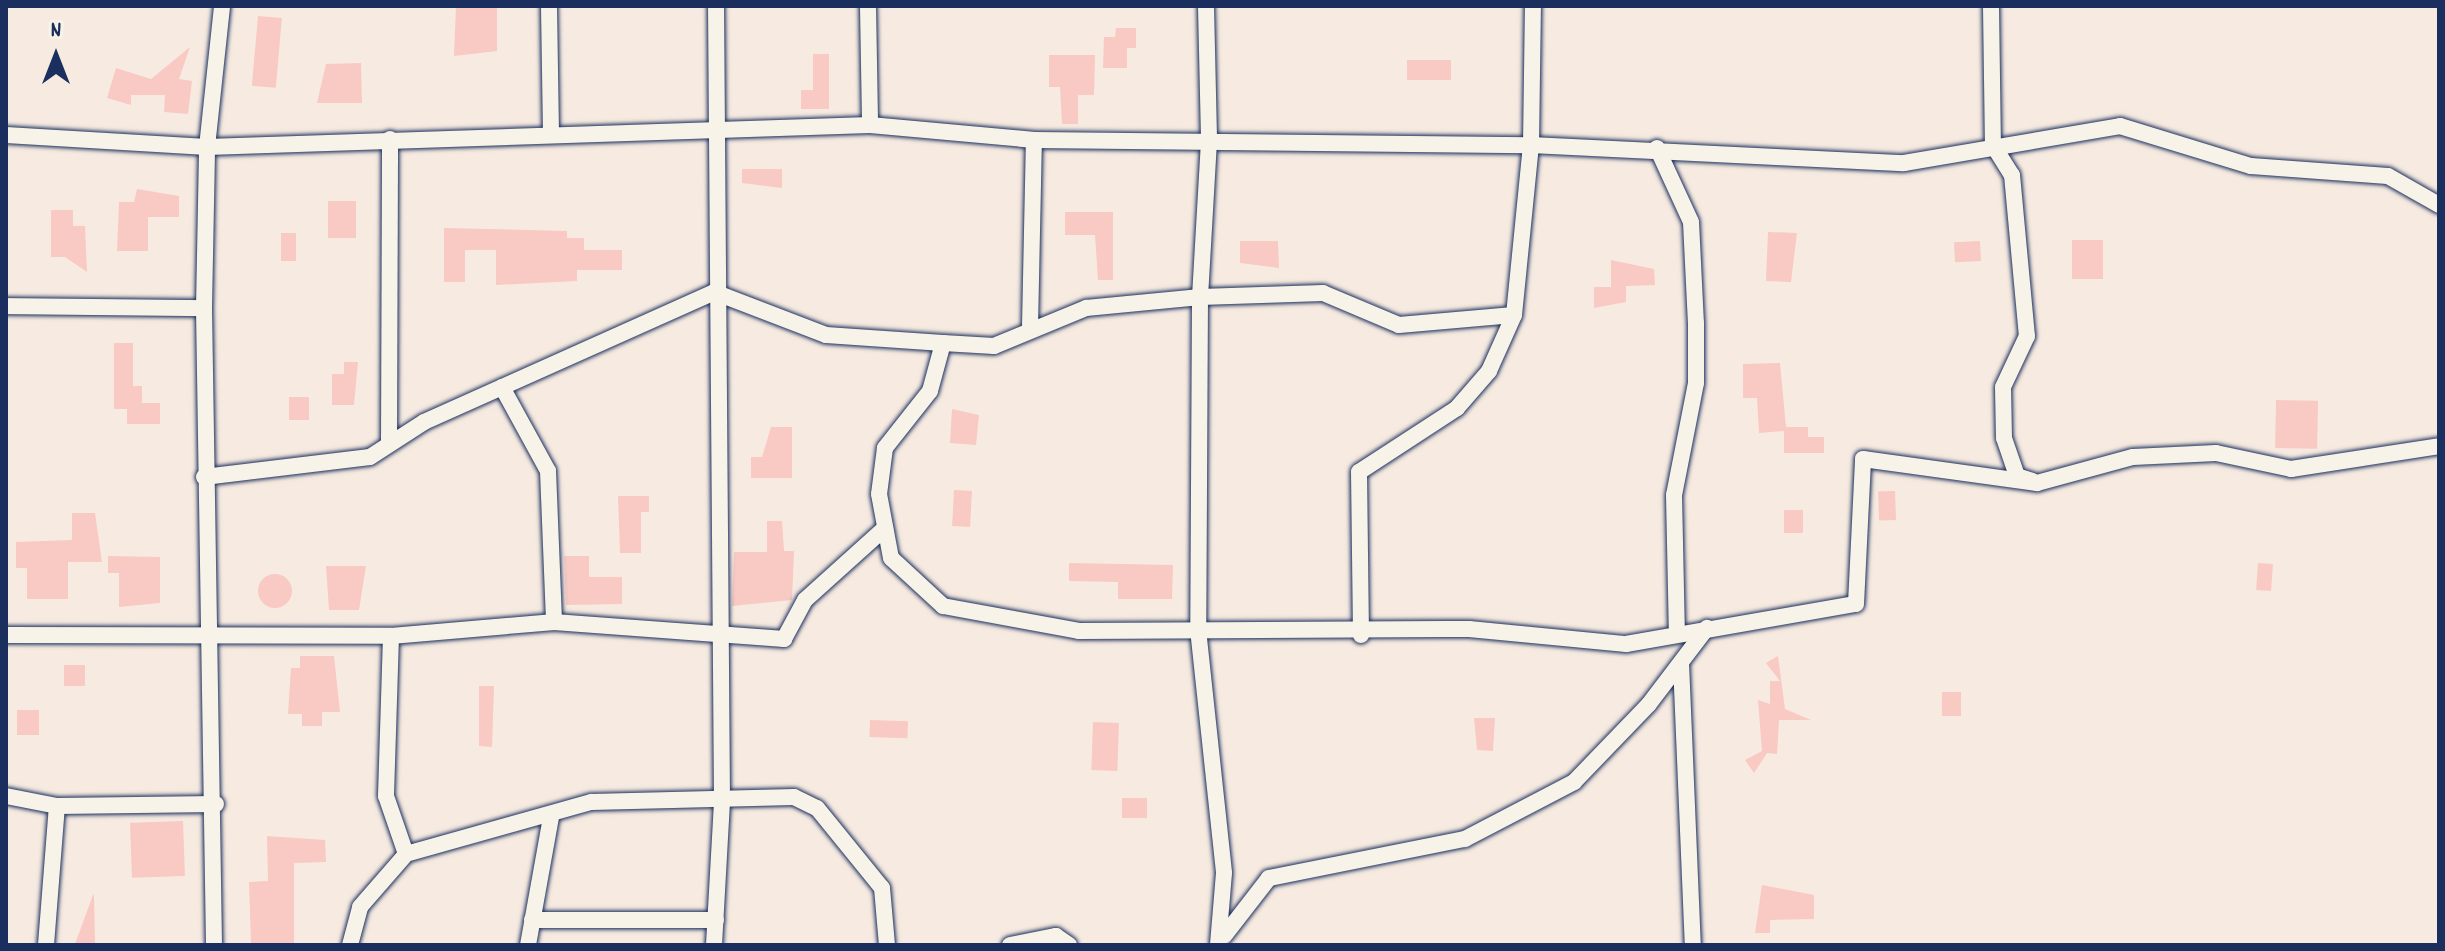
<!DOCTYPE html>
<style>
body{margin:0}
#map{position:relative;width:2445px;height:951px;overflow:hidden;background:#f7ebe1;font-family:Dekko,sans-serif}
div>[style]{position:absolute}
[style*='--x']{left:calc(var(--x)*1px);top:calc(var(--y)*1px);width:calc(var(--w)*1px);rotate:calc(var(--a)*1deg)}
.building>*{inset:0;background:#f9c9c3;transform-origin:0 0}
.round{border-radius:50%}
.roads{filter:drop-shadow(0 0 2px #1b2f5e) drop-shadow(0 0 2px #1b2f5e)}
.minor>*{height:16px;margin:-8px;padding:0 8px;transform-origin:8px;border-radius:8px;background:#f7f3e8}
span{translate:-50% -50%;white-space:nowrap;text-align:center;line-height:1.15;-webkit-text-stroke:8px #f7f3e8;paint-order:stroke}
.frame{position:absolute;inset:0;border:8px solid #1b2f5e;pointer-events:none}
.north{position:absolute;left:16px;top:16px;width:80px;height:80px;-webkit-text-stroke:6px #f7f3e8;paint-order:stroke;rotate:0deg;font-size:22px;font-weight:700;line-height:32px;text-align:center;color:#1b2f5e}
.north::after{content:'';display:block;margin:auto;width:28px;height:36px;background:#1b2f5e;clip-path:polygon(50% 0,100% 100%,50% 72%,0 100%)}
</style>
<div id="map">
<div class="building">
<div style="clip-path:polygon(456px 6px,497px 6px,497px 51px,454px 56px)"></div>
<div style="left:258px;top:16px;width:24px;height:70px;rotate:5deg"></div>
<div style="clip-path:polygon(1116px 28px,1136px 28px,1136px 48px,1127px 48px,1127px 68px,1103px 68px,1104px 37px,1115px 37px)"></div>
<div style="clip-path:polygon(190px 47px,179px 79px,192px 81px,188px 114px,164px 112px,165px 95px,131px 95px,131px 105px,107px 98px,116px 68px,151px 79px)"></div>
<div style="clip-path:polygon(813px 54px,829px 54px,829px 109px,801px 109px,801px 90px,813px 90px)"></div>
<div style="clip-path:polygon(1049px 55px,1095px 55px,1094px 95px,1078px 95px,1078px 124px,1062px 124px,1060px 87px,1049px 87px)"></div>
<div style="left:1407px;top:60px;width:44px;height:20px"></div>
<div style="clip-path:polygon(361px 63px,362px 103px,317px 103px,326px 64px)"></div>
<div style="clip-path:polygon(742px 169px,782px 169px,782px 188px,742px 183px)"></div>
<div style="clip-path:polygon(137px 189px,179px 196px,179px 217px,148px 217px,148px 251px,117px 251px,119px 202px,134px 202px)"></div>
<div style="left:328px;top:201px;width:28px;height:37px"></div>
<div style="clip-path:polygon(51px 210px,73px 210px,73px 226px,85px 226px,87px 272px,65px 257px,51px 257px)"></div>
<div style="clip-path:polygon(1065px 212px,1113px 212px,1113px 280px,1098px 280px,1095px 235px,1065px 235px)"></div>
<div style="clip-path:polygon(444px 228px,567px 231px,567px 238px,584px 238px,584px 250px,622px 250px,622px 270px,577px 270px,577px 281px,496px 285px,496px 250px,465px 250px,465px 282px,444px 282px)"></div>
<div style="clip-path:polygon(1768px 232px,1797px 233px,1791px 282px,1766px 281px)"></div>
<div style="left:281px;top:233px;width:15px;height:28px"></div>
<div style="left:2072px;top:240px;width:31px;height:39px"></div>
<div style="clip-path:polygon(1240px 241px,1278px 241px,1279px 268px,1240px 263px)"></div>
<div style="left:1980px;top:241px;width:20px;height:26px;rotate:87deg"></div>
<div style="clip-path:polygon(1611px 260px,1654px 269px,1655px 285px,1626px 286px,1626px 302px,1594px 308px,1594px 287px,1611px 287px)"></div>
<div style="clip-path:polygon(114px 343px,133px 343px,133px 386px,142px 386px,142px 403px,160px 403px,160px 424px,127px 424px,127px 409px,114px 409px)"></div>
<div style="clip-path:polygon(344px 362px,358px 362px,354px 405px,332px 405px,332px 374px,344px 374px)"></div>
<div style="clip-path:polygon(1780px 363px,1786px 427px,1808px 427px,1808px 437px,1824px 437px,1824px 453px,1784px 453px,1784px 431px,1759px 433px,1757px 398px,1743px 398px,1743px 364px)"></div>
<div style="left:289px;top:397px;width:20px;height:23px"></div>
<div style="left:2276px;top:400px;width:42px;height:48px;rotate:1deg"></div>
<div style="clip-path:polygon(952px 409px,979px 415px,976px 445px,950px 443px)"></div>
<div style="clip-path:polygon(771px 427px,792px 427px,792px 478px,751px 478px,751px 457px,762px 457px)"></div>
<div style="left:954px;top:490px;width:18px;height:36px;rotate:3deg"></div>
<div style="left:1895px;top:491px;width:29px;height:17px;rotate:88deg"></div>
<div style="clip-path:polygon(618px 496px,649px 496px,649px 512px,641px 512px,641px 553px,620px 553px)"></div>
<div style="left:1784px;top:510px;width:19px;height:23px"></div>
<div style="clip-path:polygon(72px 513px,95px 513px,102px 562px,68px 562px,68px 599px,27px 599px,27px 568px,16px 568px,16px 542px,72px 540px)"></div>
<div style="clip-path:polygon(767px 521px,782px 521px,784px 551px,794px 551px,792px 600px,732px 606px,734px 552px,767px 552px)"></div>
<div style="clip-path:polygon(108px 556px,160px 557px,160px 603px,119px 607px,119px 573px,108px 573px)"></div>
<div style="clip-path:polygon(564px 556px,589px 556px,589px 577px,622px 577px,622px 604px,566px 605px)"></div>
<div style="clip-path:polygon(1069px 563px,1173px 565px,1172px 599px,1118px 599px,1118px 582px,1069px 581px)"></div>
<div style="left:2258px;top:563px;width:15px;height:27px;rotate:4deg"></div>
<div style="clip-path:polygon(326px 566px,366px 566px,359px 610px,329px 610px)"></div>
<div class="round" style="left:258px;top:574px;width:34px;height:34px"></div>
<div style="clip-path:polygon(300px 656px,334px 656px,340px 712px,322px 712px,322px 726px,302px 726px,302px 714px,288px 714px,291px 668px,300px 668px)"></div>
<div style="clip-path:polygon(1778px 656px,1785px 709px,1811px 720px,1779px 720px,1777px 754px,1767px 753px,1754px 773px,1745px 760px,1762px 751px,1758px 700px,1770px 704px,1770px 681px,1780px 681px,1766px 663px)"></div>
<div style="left:64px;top:665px;width:21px;height:21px"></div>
<div style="clip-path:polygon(479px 686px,494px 686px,492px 747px,479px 746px)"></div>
<div style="left:1942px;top:692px;width:19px;height:24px"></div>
<div style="left:17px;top:710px;width:22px;height:25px"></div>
<div style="clip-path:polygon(1474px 718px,1495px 718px,1493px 751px,1477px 750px)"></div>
<div style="left:870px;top:720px;width:38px;height:17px;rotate:2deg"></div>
<div style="left:1093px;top:722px;width:26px;height:48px;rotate:2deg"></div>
<div style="left:1122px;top:798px;width:25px;height:20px"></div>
<div style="left:183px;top:821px;width:55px;height:53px;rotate:88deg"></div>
<div style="clip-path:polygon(267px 836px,325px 840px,326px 862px,294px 863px,294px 945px,251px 945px,249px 882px,268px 881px)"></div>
<div style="clip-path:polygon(1762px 885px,1814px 895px,1814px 919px,1770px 920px,1770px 933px,1755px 933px)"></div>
<div style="clip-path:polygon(94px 895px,95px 944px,75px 944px,93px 895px)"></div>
</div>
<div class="roads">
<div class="minor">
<div style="--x:549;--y:6;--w:124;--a:89.1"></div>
<div style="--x:868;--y:6;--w:119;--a:89"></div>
<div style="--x:1206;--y:6;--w:135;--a:88.7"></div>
<div style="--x:1209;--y:141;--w:156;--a:93.3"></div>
<div style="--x:1200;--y:297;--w:123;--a:-1.9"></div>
<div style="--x:1323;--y:293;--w:82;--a:22.8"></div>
<div style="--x:1399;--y:325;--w:115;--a:-5"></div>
<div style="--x:1991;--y:6;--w:139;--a:89.2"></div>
<div style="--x:1993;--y:145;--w:36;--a:58"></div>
<div style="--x:2012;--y:175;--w:162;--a:84.7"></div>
<div style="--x:2027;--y:336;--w:56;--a:115.2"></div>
<div style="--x:2003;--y:387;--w:51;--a:88.9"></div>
<div style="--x:2004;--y:438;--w:40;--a:71.1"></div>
<div style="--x:2017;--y:476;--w:16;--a:18"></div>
<div style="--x:6;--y:135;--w:201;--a:3.4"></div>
<div style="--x:207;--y:147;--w:663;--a:-1.9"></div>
<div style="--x:870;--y:125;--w:165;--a:5.2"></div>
<div style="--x:1034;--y:140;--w:497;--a:0.6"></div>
<div style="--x:1531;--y:145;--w:373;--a:2.8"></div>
<div style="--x:1904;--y:163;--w:219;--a:-9.7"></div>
<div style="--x:2120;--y:126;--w:137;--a:17"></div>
<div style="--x:2251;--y:166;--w:137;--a:4.2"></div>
<div style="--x:2388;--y:176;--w:59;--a:29.6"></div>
<div style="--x:1657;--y:148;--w:81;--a:65.3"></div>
<div style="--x:1691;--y:222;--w:101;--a:87.2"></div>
<div style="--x:1696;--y:323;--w:60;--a:90"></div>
<div style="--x:1696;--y:383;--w:114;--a:101.1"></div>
<div style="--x:1674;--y:495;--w:139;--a:88.8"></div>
<div style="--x:6;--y:306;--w:198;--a:0.6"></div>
<div style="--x:1030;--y:327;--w:187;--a:-88.8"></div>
<div style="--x:943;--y:343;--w:51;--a:3.4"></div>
<div style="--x:994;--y:346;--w:100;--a:-22.4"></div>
<div style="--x:1086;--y:308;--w:115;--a:-5.5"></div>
<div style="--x:1200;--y:297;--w:332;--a:90.3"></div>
<div style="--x:1198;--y:629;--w:245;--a:83.9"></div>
<div style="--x:1224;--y:873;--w:72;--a:94.8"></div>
<div style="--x:502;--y:387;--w:96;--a:61.3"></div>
<div style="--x:548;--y:471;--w:151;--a:87.7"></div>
<div style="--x:389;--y:444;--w:305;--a:-89.8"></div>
<div style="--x:204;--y:477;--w:167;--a:-6.9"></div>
<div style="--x:370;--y:457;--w:64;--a:-32.9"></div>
<div style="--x:424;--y:422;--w:318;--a:-24.1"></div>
<div style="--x:714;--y:292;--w:120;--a:21"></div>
<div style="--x:826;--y:335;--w:117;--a:3.9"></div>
<div style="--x:943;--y:343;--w:50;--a:105.2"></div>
<div style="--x:930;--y:391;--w:73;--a:128.3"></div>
<div style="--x:885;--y:448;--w:46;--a:97.4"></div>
<div style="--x:879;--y:494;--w:65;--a:79.4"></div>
<div style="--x:891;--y:558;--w:71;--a:42.7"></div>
<div style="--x:943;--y:606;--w:138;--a:10.4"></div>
<div style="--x:1079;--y:631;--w:390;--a:-0.3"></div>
<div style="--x:1469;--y:629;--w:158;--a:5.5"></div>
<div style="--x:1626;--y:644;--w:233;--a:-9.9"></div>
<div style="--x:1856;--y:604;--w:145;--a:-87.2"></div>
<div style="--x:1863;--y:459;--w:176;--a:7.9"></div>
<div style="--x:2037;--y:483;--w:99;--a:-15.2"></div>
<div style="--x:2133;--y:457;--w:83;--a:-2.8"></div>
<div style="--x:2216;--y:453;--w:77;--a:12"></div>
<div style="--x:2291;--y:469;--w:150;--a:-8.8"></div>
<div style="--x:6;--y:635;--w:385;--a:0.1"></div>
<div style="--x:391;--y:636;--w:164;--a:-4.9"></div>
<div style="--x:554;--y:622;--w:231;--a:4.2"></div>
<div style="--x:784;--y:639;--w:44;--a:-61.7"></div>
<div style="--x:805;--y:600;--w:108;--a:-42"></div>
<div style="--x:1361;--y:635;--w:163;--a:-90.7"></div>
<div style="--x:1359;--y:472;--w:117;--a:-33.1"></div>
<div style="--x:1457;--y:408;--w:49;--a:-49.1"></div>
<div style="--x:1489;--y:371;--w:61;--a:-65.9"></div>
<div style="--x:1514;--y:315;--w:171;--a:-84.3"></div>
<div style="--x:1531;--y:145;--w:139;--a:-89.2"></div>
<div style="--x:391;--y:636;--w:160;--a:91.8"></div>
<div style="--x:386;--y:796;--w:61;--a:71"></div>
<div style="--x:1681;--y:663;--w:282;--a:87.6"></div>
<div style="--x:6;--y:796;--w:52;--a:11.1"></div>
<div style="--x:57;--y:806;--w:159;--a:-0.7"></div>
<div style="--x:532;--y:920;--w:184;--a:0"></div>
<div style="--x:1224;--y:936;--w:73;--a:-52.2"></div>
<div style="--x:1269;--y:878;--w:200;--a:-11.3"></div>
<div style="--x:1465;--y:839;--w:123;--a:-27.6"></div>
<div style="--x:1574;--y:782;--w:108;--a:-46.1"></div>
<div style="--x:1649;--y:704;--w:96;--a:-52.7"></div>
<div style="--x:46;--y:945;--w:139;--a:-85.5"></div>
<div style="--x:214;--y:945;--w:637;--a:-90.9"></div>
<div style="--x:204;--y:308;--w:161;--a:-88.9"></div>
<div style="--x:207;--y:147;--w:142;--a:-83.9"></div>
<div style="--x:350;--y:945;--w:39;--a:-75"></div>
<div style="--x:360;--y:907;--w:70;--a:-49"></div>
<div style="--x:406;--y:854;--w:192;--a:-15.7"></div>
<div style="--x:591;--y:802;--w:203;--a:-1.4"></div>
<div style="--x:794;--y:797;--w:25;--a:26"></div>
<div style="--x:817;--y:808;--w:103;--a:50.9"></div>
<div style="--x:882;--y:888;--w:57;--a:85"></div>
<div style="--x:528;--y:945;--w:130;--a:-79.8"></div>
<div style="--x:714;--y:945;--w:144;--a:-86.8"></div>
<div style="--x:722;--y:801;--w:795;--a:-90.43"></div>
<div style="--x:1010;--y:945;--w:47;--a:-11.1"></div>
<div style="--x:1056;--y:936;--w:16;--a:35"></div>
</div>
</div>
<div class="frame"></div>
<div class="north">N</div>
</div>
